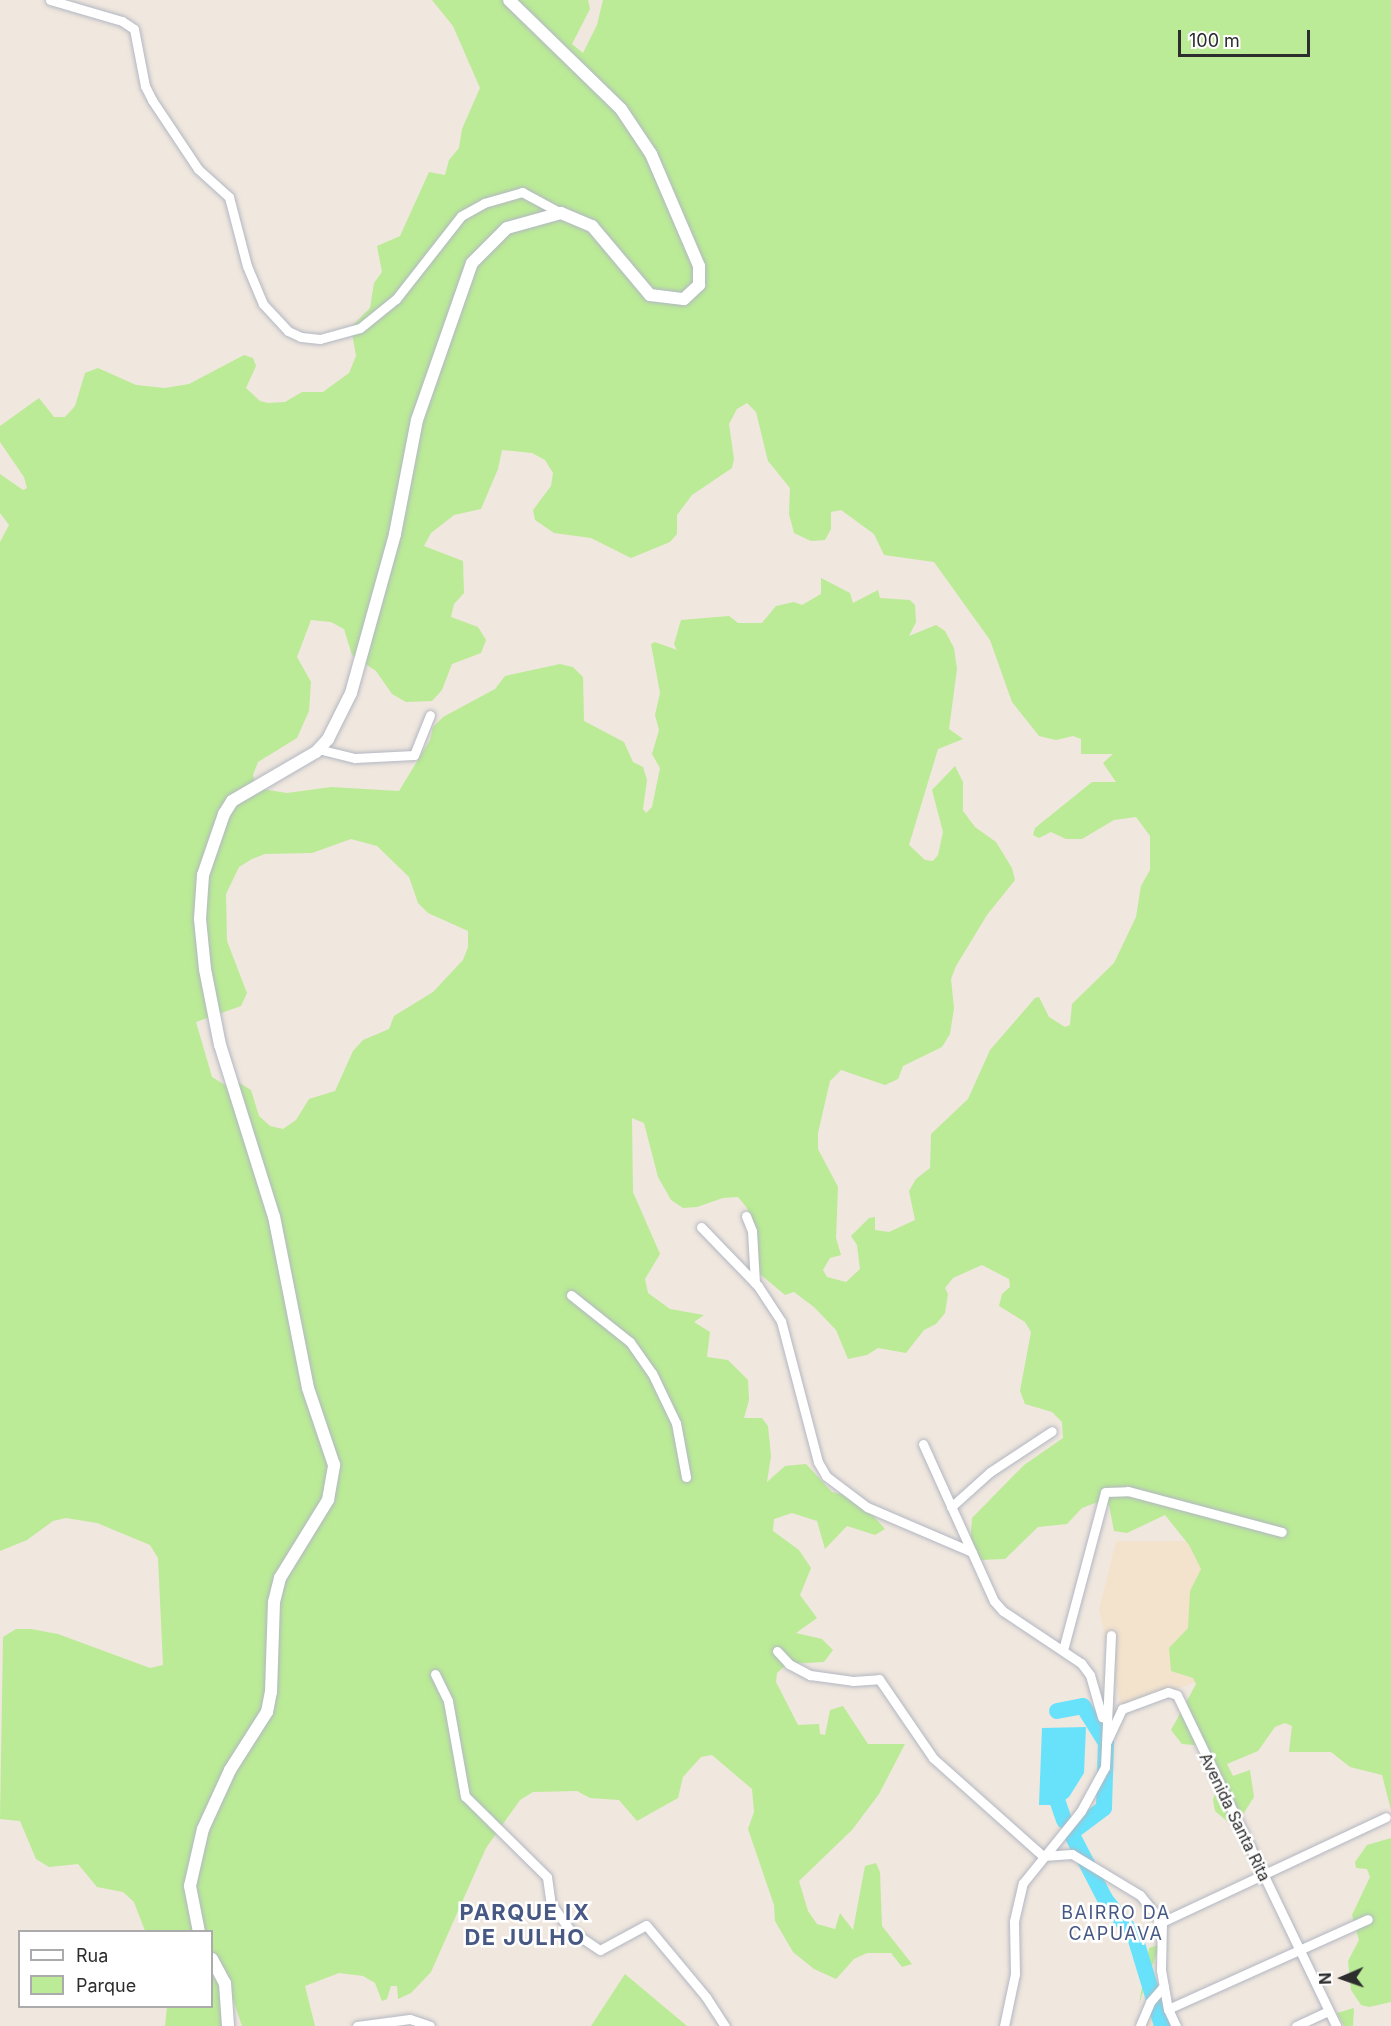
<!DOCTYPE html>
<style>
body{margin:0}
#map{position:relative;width:1391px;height:2026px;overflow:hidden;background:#f0e7de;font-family:Inter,sans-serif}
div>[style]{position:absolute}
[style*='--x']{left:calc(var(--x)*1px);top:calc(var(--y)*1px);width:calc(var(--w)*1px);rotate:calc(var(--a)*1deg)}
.education>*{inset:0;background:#f3e3cd}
.green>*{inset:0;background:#bbeb96}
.water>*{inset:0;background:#68e2fb}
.river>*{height:16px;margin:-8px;padding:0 8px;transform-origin:8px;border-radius:8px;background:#68e2fb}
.roads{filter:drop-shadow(0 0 2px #b2b7c2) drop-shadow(0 0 2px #b2b7c2)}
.street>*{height:9px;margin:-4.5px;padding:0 4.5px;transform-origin:4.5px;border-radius:4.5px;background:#fff}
.secondary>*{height:12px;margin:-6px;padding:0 6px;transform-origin:6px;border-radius:6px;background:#fff}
span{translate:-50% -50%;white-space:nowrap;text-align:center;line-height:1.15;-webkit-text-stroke:5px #fff;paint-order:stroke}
.street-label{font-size:16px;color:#2d2d2d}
.neighbourhood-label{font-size:18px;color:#485884;letter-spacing:1.5px}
.district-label{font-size:22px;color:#485884;font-weight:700;letter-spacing:1.5px}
.legend{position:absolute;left:18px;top:1930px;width:195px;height:78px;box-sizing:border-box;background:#fff;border:2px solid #ababab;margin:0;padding:8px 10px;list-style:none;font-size:18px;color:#2d2d2d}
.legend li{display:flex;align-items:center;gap:12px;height:30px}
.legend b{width:30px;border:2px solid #ababab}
.north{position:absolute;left:1313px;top:1948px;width:60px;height:60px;-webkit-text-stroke:4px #fff;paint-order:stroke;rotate:268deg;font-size:16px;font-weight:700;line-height:24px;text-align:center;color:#2d2d2d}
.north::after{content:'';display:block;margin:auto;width:21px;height:27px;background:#2d2d2d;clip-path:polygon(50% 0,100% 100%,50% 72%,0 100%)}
.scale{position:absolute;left:1178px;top:30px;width:132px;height:27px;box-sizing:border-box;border:3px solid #2d2d2d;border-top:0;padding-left:8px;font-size:18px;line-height:21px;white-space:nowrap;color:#2d2d2d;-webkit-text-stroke:4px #fff;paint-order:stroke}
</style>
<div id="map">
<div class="education">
<div style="clip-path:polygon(1116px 1541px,1207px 1541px,1220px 1673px,1122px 1709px,1099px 1610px)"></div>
<div style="clip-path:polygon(1150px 2003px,1167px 2009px,1175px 2026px,1141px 2026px)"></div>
</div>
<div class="green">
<div style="clip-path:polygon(evenodd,432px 0,588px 0,590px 9px,572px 44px,583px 53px,597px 25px,603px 0,1391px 0,1391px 1810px,1382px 1775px,1350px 1767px,1331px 1752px,1289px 1752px,1292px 1726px,1285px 1723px,1275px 1727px,1258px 1751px,1227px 1764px,1233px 1776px,1250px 1770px,1254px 1797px,1242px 1816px,1235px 1823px,1228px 1822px,1215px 1811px,1213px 1800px,1219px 1779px,1214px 1765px,1200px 1757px,1205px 1746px,1182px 1744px,1171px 1730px,1196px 1684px,1193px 1678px,1171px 1671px,1169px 1648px,1188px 1628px,1190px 1591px,1201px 1569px,1189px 1545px,1165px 1515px,1127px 1533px,1114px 1531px,1109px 1505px,1095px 1503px,1082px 1508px,1067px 1524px,1038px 1527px,1005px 1559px,979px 1560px,970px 1547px,972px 1518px,1024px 1465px,1063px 1438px,1062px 1422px,1052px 1412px,1025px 1404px,1020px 1391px,1031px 1332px,1025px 1322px,999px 1306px,1002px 1294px,1010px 1287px,1009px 1279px,982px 1265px,953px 1278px,945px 1288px,948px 1294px,945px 1313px,936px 1324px,924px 1330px,906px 1353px,878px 1348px,867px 1355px,848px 1359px,836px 1330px,814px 1307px,794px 1292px,785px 1295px,760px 1274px,756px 1255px,758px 1241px,747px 1208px,738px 1197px,723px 1198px,697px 1207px,683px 1208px,671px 1200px,658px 1177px,644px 1123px,632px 1118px,633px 1192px,660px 1254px,645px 1279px,648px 1293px,670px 1309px,704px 1315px,694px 1322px,710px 1332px,707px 1357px,728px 1360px,748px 1380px,749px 1400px,744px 1418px,762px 1418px,768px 1426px,771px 1456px,767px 1482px,785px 1466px,806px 1464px,832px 1492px,857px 1498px,885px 1529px,875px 1535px,847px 1526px,825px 1549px,817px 1521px,792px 1513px,774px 1519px,773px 1531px,799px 1550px,811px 1568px,800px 1595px,817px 1618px,796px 1633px,822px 1639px,833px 1650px,824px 1662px,787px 1664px,777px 1673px,776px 1682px,798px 1725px,819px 1724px,820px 1734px,825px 1735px,830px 1710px,843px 1706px,868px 1744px,905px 1744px,879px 1794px,852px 1830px,799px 1881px,808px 1911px,817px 1924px,835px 1929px,840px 1913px,853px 1930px,865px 1866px,876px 1863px,880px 1872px,882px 1926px,912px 1964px,902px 1967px,891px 1953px,867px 1953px,854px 1959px,836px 1979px,814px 1969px,793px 1952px,775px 1921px,774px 1905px,748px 1829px,754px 1812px,752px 1789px,712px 1755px,701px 1757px,683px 1777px,678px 1798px,637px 1821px,619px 1800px,590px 1798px,577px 1791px,533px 1792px,520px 1800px,486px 1848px,431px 1972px,411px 1993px,398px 1999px,397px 1986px,391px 1986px,387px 1999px,382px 2001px,375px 1983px,363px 1976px,339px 1973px,305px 1986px,315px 2026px,242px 2026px,229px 1988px,212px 1958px,212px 1932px,145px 1931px,134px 1902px,123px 1892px,97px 1887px,78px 1864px,49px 1867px,36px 1859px,20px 1821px,0 1819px,3px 1637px,16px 1629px,31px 1629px,58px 1634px,150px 1668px,163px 1665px,158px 1558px,150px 1545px,97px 1523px,66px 1518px,53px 1521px,27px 1540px,0 1551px,0 542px,9px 525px,0 513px,0 474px,23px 490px,27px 488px,24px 477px,0 442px,0 426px,39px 398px,54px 417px,65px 417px,75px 406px,85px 373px,98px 368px,136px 385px,165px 388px,189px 384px,244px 355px,253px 358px,256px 366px,246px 388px,260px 401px,268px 403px,285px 402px,302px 392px,323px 392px,349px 373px,356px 356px,351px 327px,370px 308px,374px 283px,382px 272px,377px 246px,400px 236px,429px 172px,445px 175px,449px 160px,459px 148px,462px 129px,480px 88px,453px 26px,432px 0,747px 403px,756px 412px,768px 461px,790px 488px,789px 514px,794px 533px,811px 541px,825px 540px,831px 529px,831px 512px,841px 510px,874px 534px,884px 555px,934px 562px,990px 640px,1012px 702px,1039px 736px,1056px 740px,1073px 736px,1081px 739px,1081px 754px,1113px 754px,1103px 763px,1116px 782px,1092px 782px,1035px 828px,1033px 835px,1039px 838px,1051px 832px,1066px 839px,1082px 839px,1114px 820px,1136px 817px,1150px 836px,1150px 870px,1141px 886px,1136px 917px,1114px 963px,1072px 1004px,1070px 1025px,1065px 1027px,1049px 1017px,1039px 997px,1035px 998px,990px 1050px,968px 1099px,931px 1134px,930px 1168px,916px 1179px,909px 1191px,915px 1220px,889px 1232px,875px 1230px,875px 1217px,869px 1218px,851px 1236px,857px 1245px,860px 1269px,846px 1282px,827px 1277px,823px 1270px,830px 1258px,841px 1255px,836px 1238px,838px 1187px,818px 1149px,818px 1133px,830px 1081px,841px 1070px,885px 1085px,898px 1079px,903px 1066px,942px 1047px,950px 1034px,954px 1008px,951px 979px,956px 966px,987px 915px,1015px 880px,1012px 868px,996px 842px,975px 827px,963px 811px,963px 782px,955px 766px,932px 790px,943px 832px,938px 855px,933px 861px,925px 860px,909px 845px,938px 749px,963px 739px,949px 729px,957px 669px,954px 648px,945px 631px,936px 625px,909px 636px,916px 622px,915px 605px,910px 600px,880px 598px,878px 590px,853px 603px,850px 593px,821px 578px,821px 594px,802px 605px,794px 602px,776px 606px,762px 623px,738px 623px,729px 616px,681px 620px,674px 644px,677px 650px,655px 642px,651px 644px,660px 693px,655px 715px,659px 730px,652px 754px,660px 768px,652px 807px,646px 813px,643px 809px,647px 780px,643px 767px,633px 762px,624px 742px,584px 721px,583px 677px,573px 667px,560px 664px,505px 676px,495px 689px,443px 717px,433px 727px,430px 740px,399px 791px,331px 787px,287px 793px,256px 788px,253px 775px,258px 762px,297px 738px,309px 711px,311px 682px,297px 657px,311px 620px,331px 622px,344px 629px,352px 655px,376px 671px,392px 694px,406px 702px,432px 701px,442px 690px,452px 664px,481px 653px,486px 640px,478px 627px,451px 617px,454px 604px,464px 593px,463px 561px,424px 546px,431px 533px,454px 515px,481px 509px,498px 469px,502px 450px,532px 453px,545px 460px,553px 473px,551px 486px,533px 510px,535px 520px,554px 533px,591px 538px,631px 558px,670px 542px,677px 534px,677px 515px,692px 495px,732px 468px,734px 459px,729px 424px,737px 409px,747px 403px,432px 0,351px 839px,377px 846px,409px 877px,418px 903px,428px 913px,468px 931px,468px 947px,463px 960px,433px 992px,394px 1016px,389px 1029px,363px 1040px,353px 1051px,335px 1091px,309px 1099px,296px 1120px,283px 1129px,270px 1126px,259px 1116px,251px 1090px,238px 1082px,225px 1085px,212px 1077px,196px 1022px,241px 1006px,247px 993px,227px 941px,226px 894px,239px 867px,252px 859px,265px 854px,312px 853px,351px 839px)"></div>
<div style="clip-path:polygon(1391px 1838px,1391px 2002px,1369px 2007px,1361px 2005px,1351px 1990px,1348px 1961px,1359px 1940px,1352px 1915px,1370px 1877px,1367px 1869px,1356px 1868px,1355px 1862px,1367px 1845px)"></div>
<div style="clip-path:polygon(1160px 1944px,1139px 2004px,1149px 1948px)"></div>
<div style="clip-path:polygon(212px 1962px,223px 2002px,223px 2026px,165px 2026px,167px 2007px,212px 2006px)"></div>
<div style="clip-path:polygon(625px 1974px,687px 2026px,591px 2026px)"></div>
<div style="clip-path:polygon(1354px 2008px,1353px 2026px,1344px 2026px,1337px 2013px)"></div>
</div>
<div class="water">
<div style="clip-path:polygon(1086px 1727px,1084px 1773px,1069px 1797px,1058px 1805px,1039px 1805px,1042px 1728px)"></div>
</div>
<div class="river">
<div style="--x:1057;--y:1711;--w:26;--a:-11"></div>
<div style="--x:1083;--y:1706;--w:44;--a:58.1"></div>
<div style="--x:1106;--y:1743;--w:65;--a:91.8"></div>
<div style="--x:1104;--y:1808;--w:41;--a:142.9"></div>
<div style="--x:1071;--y:1833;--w:74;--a:62.7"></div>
<div style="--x:1105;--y:1899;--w:48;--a:51.7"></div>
<div style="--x:1135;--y:1937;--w:93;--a:73.1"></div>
<div style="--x:1055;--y:1794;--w:28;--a:71"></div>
</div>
<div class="roads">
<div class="street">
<div style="--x:50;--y:0;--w:75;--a:16.3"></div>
<div style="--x:122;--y:21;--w:14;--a:34"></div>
<div style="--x:134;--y:29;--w:58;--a:79.1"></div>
<div style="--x:145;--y:86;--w:16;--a:63"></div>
<div style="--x:152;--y:100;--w:83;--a:56.3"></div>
<div style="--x:198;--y:169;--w:42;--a:42.1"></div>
<div style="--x:229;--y:197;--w:71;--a:75.4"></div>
<div style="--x:247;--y:266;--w:41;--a:67.2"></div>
<div style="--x:263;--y:304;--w:37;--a:47"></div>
<div style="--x:288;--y:331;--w:14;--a:25"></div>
<div style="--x:301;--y:337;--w:19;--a:6"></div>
<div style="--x:320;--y:339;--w:41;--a:-15.4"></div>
<div style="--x:360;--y:328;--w:46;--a:-38.9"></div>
<div style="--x:396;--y:299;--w:105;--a:-51.9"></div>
<div style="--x:461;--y:216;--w:26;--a:-29"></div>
<div style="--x:484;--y:203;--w:40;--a:-16"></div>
<div style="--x:522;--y:192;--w:44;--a:28.3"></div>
<div style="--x:318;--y:749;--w:38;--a:14"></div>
<div style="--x:355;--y:758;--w:59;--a:-2.9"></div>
<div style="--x:414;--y:755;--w:43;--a:-68.2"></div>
<div style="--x:746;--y:1216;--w:16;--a:68"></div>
<div style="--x:752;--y:1231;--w:52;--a:86.7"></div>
<div style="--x:701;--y:1227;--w:82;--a:46"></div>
<div style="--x:758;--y:1286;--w:42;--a:56.7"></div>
<div style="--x:781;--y:1321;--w:146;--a:75.3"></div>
<div style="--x:818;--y:1462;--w:16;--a:60"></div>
<div style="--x:826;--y:1476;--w:51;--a:37.1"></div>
<div style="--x:867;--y:1507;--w:114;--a:23.2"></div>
<div style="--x:571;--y:1295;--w:75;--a:38.5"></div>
<div style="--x:630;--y:1342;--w:38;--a:55"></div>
<div style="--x:652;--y:1373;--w:55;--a:64.4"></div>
<div style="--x:676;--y:1423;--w:55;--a:79.5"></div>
<div style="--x:923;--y:1444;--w:172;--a:65.7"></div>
<div style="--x:994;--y:1601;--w:13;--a:48"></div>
<div style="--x:1003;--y:1611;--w:94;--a:33.7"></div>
<div style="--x:1081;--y:1663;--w:15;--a:53"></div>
<div style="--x:1090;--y:1675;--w:44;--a:74.1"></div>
<div style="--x:951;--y:1507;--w:52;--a:-41.9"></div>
<div style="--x:990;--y:1472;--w:74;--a:-33.5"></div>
<div style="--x:1063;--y:1650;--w:163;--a:-75.1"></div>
<div style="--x:1105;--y:1492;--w:23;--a:-2"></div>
<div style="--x:1128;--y:1491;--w:159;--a:14.9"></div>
<div style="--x:777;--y:1651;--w:18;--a:47"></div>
<div style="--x:789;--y:1664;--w:24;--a:28"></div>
<div style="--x:810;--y:1675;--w:43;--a:7.9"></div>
<div style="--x:853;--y:1681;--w:26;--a:-4"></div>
<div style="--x:879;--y:1679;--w:96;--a:55.6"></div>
<div style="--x:933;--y:1758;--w:147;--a:41.7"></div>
<div style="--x:1043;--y:1856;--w:29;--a:-4"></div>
<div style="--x:1072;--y:1854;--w:79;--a:31.1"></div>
<div style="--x:1140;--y:1895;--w:35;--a:51"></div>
<div style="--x:1162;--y:1922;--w:48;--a:91.2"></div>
<div style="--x:1161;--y:1970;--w:40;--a:80"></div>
<div style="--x:1168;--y:2009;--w:19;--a:65"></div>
<div style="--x:435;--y:1674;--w:30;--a:64"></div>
<div style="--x:448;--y:1701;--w:97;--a:79.9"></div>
<div style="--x:465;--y:1796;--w:115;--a:44.6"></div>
<div style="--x:547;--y:1877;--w:27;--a:82"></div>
<div style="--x:551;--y:1904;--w:32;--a:54"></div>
<div style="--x:570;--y:1930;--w:36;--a:34"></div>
<div style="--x:600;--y:1950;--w:52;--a:-28.5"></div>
<div style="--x:646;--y:1925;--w:94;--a:50.2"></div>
<div style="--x:706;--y:1997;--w:35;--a:57"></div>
<div style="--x:1106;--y:1743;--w:38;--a:-65"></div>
<div style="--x:1122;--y:1709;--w:49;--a:-20.3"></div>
<div style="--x:1168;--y:1692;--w:9;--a:18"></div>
<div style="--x:1177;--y:1695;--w:367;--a:64.3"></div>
<div style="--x:1162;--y:1922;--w:247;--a:-25.1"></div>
<div style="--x:1168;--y:2009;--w:219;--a:-24.2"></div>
<div style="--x:357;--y:2026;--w:53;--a:-7.5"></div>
<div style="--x:410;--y:2019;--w:21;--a:19"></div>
<div style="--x:1004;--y:2026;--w:53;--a:-78.1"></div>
<div style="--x:1015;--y:1974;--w:53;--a:-91.1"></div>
<div style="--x:1014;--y:1921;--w:39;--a:-77"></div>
<div style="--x:1023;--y:1883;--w:92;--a:-51.1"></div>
<div style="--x:1081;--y:1811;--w:50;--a:-61.4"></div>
<div style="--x:1105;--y:1767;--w:132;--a:-87.4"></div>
<div style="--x:1140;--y:2026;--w:26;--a:-67"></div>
<div style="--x:1150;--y:2002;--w:21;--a:-49"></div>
<div style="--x:1296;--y:2026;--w:35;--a:-25"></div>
</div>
<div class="secondary">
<div style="--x:199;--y:1932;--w:47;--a:-101.1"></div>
<div style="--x:190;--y:1886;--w:58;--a:-77.2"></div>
<div style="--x:203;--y:1829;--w:65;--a:-65.4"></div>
<div style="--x:230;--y:1770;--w:69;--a:-57.5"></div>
<div style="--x:267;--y:1712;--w:20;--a:-79"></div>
<div style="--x:271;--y:1692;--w:90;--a:-88.1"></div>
<div style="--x:274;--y:1602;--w:25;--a:-76"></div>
<div style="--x:280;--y:1578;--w:92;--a:-58.4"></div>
<div style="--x:328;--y:1500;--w:36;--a:-80"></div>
<div style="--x:334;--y:1465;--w:81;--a:-108.7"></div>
<div style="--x:308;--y:1388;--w:174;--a:-101.2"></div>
<div style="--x:274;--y:1217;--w:180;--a:-107.4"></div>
<div style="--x:220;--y:1045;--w:77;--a:-101.2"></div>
<div style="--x:205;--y:969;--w:50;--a:-95.7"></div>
<div style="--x:200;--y:919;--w:44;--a:-86.1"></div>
<div style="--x:203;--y:875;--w:65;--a:-71"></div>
<div style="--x:224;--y:814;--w:15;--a:-58"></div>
<div style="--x:232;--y:801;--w:97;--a:-30.3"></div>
<div style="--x:316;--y:752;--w:18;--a:-47"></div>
<div style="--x:328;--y:739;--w:51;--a:-63.4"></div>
<div style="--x:351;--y:693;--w:165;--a:-74.5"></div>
<div style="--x:395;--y:534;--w:116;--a:-79.1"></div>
<div style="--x:417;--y:420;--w:166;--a:-70.7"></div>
<div style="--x:472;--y:263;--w:49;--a:-45"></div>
<div style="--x:507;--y:228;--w:56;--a:-15.5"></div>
<div style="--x:561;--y:213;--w:34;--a:23"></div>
<div style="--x:592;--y:226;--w:90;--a:50"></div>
<div style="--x:650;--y:295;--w:34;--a:7"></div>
<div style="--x:684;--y:299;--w:21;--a:-43"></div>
<div style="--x:699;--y:285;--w:19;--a:-90"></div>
<div style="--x:699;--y:266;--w:122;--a:-113.2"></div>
<div style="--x:651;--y:154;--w:54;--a:-123.7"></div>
<div style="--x:621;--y:109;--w:156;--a:-135.8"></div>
<div style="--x:212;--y:1959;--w:27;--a:62"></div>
<div style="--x:225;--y:1983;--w:43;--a:86"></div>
</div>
</div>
<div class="street-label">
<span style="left:1235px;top:1817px;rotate:64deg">Avenida Santa Rita</span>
</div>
<div class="neighbourhood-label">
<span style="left:1116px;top:1924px">BAIRRO DA<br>CAPUAVA</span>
</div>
<div class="district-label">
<span style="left:525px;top:1925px">PARQUE IX<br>DE JULHO</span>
</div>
<ul class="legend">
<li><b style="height:8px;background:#fff"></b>Rua</li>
<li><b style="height:16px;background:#bbeb96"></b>Parque</li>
</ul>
<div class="north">N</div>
<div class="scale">100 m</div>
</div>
